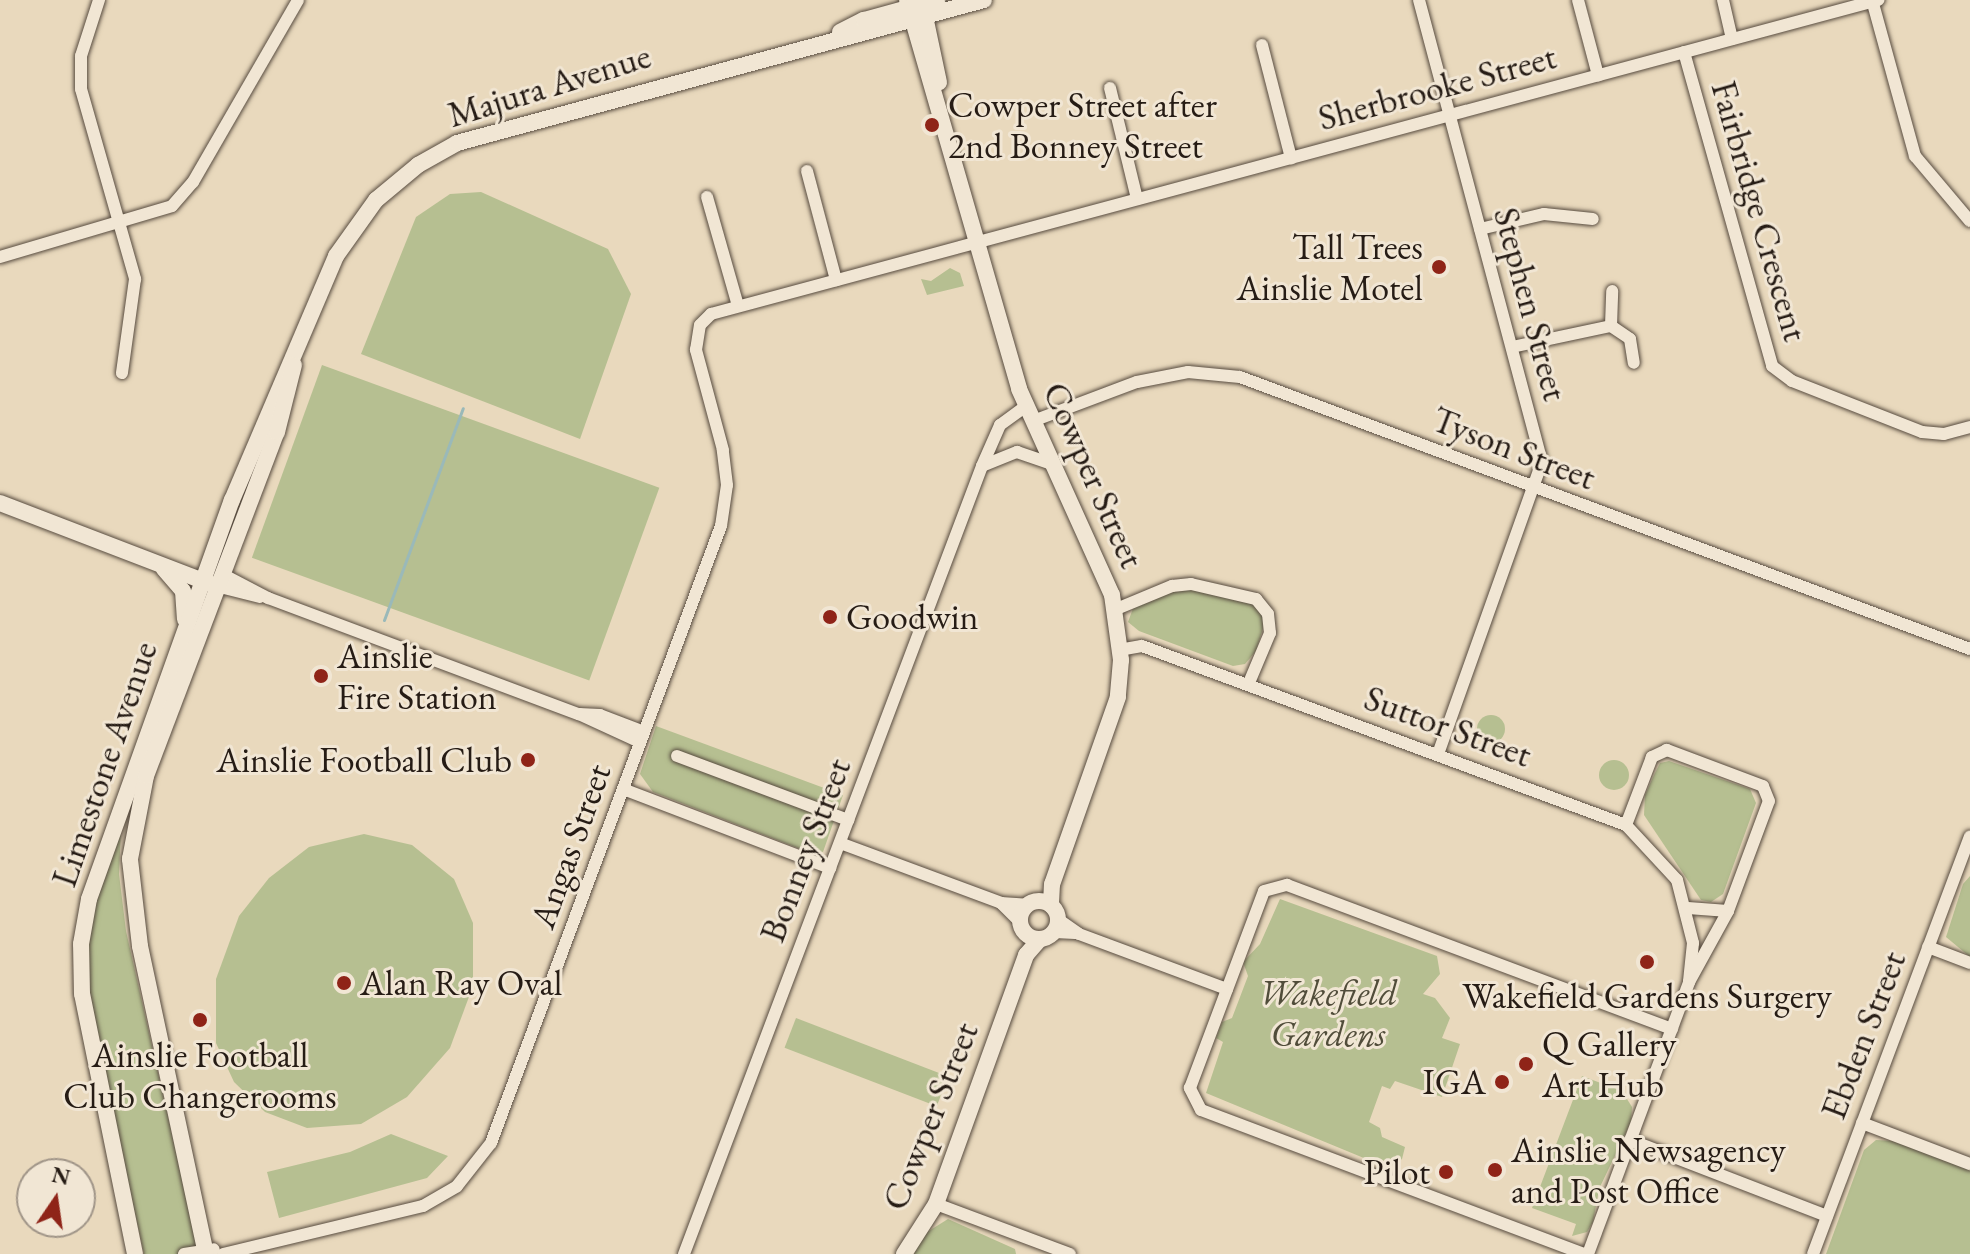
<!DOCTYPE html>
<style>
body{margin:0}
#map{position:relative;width:1970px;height:1254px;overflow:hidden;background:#e9d9bd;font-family:"EB Garamond",serif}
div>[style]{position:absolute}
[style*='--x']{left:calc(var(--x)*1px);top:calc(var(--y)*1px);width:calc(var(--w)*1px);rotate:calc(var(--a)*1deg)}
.green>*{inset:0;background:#b6bf91;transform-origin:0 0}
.round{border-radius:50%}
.stream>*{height:3px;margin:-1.5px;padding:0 1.5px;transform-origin:1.5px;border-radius:1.5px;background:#9ab9b9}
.roads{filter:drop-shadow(0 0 2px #574b3f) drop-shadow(0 0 2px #574b3f)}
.street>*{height:12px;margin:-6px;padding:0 6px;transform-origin:6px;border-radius:6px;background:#f1e6d4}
.secondary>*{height:16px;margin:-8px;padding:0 8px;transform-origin:8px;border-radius:8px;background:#f1e6d4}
.secondary>.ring{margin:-8px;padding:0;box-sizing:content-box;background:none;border:16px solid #f1e6d4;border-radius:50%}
.dots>*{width:22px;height:22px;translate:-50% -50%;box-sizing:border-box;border:4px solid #f1e6d4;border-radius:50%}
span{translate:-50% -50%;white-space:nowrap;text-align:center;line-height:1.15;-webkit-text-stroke:6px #f1e6d4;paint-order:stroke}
.street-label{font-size:36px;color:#261c15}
.poi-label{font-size:36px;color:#261c15}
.left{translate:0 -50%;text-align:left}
.right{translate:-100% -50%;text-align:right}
.park-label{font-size:36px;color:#514d3a;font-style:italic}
.north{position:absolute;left:16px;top:1158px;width:80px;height:80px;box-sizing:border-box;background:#f1e6d4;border:2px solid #a09588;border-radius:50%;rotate:13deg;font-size:22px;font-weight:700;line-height:32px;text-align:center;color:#261c15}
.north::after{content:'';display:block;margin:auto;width:28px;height:36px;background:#8f2418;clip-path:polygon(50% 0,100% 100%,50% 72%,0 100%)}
</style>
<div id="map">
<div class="green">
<div style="clip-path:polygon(481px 192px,608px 249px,631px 294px,580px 439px,361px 354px,416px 217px,450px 194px)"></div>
<div style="clip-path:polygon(950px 268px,960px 273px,964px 286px,927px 295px,921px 279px,931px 281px)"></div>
<div style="left:322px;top:365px;width:359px;height:205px;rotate:20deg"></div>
<div style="clip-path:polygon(1191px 586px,1256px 600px,1267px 615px,1256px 651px,1245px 664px,1233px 666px,1139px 631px,1128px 622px,1135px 603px)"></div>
<div class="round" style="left:1477px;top:715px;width:28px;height:28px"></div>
<div style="clip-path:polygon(656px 726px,843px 795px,823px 852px,803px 850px,653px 792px,640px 774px)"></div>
<div class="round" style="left:1599px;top:760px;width:30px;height:30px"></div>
<div style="clip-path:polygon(1669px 761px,1750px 789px,1756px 803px,1723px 894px,1711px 902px,1701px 900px,1644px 815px,1645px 795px,1654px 775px,1660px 763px)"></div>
<div style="clip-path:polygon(121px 830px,119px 874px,126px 931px,199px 1254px,144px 1254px,89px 1006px,85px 946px,99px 876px)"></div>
<div style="clip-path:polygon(364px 834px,412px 845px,454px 879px,473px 923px,473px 986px,450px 1048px,407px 1097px,361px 1124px,307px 1128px,265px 1112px,234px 1082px,216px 1043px,216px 979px,239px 916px,269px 878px,309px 847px)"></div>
<div style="clip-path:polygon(1970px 876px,1970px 957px,1946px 937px,1963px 884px)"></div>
<div style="clip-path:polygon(1280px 899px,1437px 956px,1440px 974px,1423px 994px,1435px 998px,1450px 1018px,1442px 1038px,1460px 1044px,1442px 1097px,1395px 1081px,1390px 1089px,1382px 1086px,1369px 1122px,1380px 1128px,1382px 1137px,1405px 1147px,1402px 1159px,1388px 1168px,1206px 1093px,1223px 1042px,1216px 1038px,1222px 1022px,1232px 1018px,1248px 976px,1243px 962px,1260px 944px)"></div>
<div style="left:796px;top:1018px;width:163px;height:32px;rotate:21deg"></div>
<div style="clip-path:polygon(1582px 1076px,1622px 1091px,1632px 1107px,1631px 1122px,1599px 1189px,1593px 1222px,1587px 1232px,1572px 1236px,1576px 1224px,1532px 1208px)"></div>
<div style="clip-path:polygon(391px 1134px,448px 1156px,427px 1178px,279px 1218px,267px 1172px,350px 1152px)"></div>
<div style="clip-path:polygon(1876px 1140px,1893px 1141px,1970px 1169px,1970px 1254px,1826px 1254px,1864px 1150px)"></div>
<div style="clip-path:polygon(948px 1219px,1015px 1249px,1016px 1254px,914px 1254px,924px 1234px)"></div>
</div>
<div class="stream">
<div style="--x:384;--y:620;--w:226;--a:-69.6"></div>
</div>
<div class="roads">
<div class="street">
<div style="--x:99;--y:0;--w:59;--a:107.8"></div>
<div style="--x:81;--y:56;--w:33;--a:90"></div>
<div style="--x:81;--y:89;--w:198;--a:74.1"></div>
<div style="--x:135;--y:279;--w:95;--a:97.9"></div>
<div style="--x:1419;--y:0;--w:478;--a:75.1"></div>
<div style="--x:1542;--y:462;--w:310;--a:109.6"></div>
<div style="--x:1578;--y:0;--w:78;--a:75.1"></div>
<div style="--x:1723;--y:0;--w:40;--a:77"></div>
<div style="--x:1872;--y:0;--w:162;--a:74.6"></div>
<div style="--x:1915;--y:156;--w:85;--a:49.8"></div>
<div style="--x:1262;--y:45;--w:117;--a:75.6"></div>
<div style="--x:1684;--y:52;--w:326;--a:74.3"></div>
<div style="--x:1772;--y:366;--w:25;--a:37"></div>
<div style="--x:1792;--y:381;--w:140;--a:21.4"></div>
<div style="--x:1922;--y:432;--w:22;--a:5"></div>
<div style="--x:1944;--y:434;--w:27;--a:-15"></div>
<div style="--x:1110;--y:88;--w:114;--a:76.3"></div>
<div style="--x:807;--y:171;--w:113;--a:75.1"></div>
<div style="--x:707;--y:197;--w:113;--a:74.1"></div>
<div style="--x:1480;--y:229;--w:66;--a:-13.2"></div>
<div style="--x:1544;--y:214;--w:49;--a:5.8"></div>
<div style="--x:0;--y:257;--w:179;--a:-16.5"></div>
<div style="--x:172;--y:206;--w:32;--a:-49"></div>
<div style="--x:193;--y:182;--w:210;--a:-60"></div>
<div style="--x:1611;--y:326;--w:35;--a:-88"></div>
<div style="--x:1512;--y:347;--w:101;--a:-12"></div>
<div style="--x:1611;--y:326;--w:23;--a:34"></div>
<div style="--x:1630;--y:339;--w:24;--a:81"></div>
<div style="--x:1033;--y:421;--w:111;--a:-20.6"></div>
<div style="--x:1137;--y:382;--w:52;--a:-11.1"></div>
<div style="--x:1188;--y:372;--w:52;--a:5.5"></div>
<div style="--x:1240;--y:377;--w:779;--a:20.44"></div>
<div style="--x:982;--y:466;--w:38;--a:-22"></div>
<div style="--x:1017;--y:452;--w:37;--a:19"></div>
<div style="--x:224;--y:575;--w:50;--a:27.6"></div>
<div style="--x:268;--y:598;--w:332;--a:20.5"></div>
<div style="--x:579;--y:714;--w:67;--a:24.7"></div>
<div style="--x:220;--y:587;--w:41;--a:14"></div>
<div style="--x:1114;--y:610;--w:63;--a:-22.5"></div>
<div style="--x:1172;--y:586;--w:19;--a:-6"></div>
<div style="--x:1191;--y:584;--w:67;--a:13"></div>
<div style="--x:1256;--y:599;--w:19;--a:51"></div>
<div style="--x:1268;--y:614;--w:19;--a:84"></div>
<div style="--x:1270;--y:633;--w:56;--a:112.9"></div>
<div style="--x:1119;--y:650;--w:23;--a:-10"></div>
<div style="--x:1142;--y:646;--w:516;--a:20.3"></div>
<div style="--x:1626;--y:825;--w:75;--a:47.2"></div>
<div style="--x:1677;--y:880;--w:65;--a:75.7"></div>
<div style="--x:1693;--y:943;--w:39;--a:96"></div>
<div style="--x:579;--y:714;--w:21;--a:3"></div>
<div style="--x:600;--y:715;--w:47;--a:21.1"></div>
<div style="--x:677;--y:756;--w:183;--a:20.5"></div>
<div style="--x:623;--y:789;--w:222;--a:20.9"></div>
<div style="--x:840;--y:843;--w:172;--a:20.4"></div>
<div style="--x:1001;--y:903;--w:26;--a:4"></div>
<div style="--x:1001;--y:903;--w:27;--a:45"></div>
<div style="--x:1688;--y:908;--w:40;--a:4.3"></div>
<div style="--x:1059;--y:920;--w:24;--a:35"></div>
<div style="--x:1079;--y:934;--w:158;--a:20.4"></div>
<div style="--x:1055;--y:932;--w:20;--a:3"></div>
<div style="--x:1928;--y:947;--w:45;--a:20.9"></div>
<div style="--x:1862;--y:1123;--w:116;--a:20.8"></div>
<div style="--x:1630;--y:1140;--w:211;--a:21.1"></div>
<div style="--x:936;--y:1204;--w:143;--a:20.5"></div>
<div style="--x:184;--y:1254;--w:30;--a:-9"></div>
<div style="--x:223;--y:1254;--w:206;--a:-13.5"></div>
<div style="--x:423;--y:1206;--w:39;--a:-30"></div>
<div style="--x:457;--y:1186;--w:55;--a:-51.7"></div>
<div style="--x:491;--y:1143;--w:658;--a:-69.56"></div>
<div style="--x:721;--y:526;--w:41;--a:-81.7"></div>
<div style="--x:727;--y:485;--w:35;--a:-97"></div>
<div style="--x:723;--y:450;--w:104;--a:-105.1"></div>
<div style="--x:696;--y:350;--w:25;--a:-81"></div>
<div style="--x:700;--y:325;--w:16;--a:-45"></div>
<div style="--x:711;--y:314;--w:1209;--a:-15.06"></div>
<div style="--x:684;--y:1254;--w:842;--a:-69.28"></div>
<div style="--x:982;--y:466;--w:45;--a:-66.3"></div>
<div style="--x:1000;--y:425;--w:32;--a:-36"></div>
<div style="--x:1584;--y:1254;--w:409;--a:-159.4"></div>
<div style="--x:1201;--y:1110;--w:25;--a:-117"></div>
<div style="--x:1190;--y:1088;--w:210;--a:-69.4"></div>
<div style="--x:1264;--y:891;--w:24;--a:-15"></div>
<div style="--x:1287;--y:885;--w:411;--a:20.5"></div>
<div style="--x:1588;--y:1254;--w:290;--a:-69.6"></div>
<div style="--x:1689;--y:982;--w:81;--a:-61.2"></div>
<div style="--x:1728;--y:911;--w:117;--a:-69.6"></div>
<div style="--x:1769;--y:801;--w:16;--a:-112"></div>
<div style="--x:1763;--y:786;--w:103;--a:-159.4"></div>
<div style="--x:1667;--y:750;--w:17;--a:155"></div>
<div style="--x:1652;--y:757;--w:73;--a:110.9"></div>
<div style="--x:1813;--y:1254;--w:446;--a:-69.4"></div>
</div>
<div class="secondary">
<div style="--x:907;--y:0;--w:405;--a:73.9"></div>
<div style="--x:1019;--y:389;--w:226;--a:65.7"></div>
<div style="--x:1112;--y:595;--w:66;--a:82.1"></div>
<div style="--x:1121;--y:660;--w:37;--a:95"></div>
<div style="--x:1118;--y:697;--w:198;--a:109.4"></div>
<div style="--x:1052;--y:884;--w:21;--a:93"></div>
<div style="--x:923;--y:7;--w:77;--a:78"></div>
<div style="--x:840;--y:32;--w:27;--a:-27"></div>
<div style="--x:864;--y:20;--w:76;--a:-15.3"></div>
<div style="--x:0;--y:503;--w:226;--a:21"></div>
<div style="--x:164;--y:569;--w:29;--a:49"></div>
<div style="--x:183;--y:591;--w:28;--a:86"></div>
<div class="ring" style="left:1020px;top:901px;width:22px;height:22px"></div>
<div style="--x:135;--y:1254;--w:265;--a:-101.5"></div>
<div style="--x:82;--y:994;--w:50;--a:-91.1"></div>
<div style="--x:81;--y:944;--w:46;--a:-79.9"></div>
<div style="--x:89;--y:899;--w:424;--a:-70.3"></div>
<div style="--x:232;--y:500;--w:265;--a:-66.9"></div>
<div style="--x:336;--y:256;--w:69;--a:-54.5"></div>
<div style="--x:376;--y:200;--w:55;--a:-39.8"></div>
<div style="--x:418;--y:165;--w:45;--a:-29.4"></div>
<div style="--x:457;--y:143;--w:546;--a:-15.18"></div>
<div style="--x:206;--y:1254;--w:315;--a:-102.1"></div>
<div style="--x:140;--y:946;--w:88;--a:-96.6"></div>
<div style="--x:130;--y:859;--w:85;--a:-79.1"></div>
<div style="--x:146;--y:776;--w:368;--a:-69.2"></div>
<div style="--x:277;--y:432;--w:69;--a:-75.8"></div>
<div style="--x:904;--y:1254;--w:59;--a:-57.4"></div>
<div style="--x:936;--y:1204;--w:265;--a:-70.1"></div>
<div style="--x:1026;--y:955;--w:20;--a:-49"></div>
</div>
</div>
<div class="dots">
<div style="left:932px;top:125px;background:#8f2418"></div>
<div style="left:1439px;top:267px;background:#8f2418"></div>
<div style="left:830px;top:617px;background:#8f2418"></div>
<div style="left:321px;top:676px;background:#8f2418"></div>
<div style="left:528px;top:760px;background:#8f2418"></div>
<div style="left:1647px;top:962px;background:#8f2418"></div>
<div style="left:344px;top:983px;background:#8f2418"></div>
<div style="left:200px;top:1020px;background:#8f2418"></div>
<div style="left:1526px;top:1064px;background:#8f2418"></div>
<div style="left:1502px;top:1082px;background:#8f2418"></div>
<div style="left:1495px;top:1170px;background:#8f2418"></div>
<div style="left:1446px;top:1172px;background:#8f2418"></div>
</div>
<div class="street-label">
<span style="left:549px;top:85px;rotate:-17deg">Majura Avenue</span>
<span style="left:1437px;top:87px;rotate:-15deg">Sherbrooke Street</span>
<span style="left:1760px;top:211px;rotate:74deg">Fairbridge Crescent</span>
<span style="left:1531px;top:304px;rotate:75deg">Stephen Street</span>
<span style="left:1514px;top:448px;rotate:21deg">Tyson Street</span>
<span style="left:1094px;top:475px;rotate:66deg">Cowper Street</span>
<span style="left:1448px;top:726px;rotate:20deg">Suttor Street</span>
<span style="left:104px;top:764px;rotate:-71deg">Limestone Avenue</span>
<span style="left:570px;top:846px;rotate:-70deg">Angas Street</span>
<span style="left:805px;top:850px;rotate:-69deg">Bonney Street</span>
<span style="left:1863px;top:1035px;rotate:-69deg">Ebden Street</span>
<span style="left:930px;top:1116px;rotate:-68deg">Cowper Street</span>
</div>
<div class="poi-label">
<span class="left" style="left:948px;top:125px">Cowper Street after<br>2nd Bonney Street</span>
<span class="right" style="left:1423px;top:267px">Tall Trees<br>Ainslie Motel</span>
<span class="left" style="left:846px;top:617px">Goodwin</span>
<span class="left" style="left:337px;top:676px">Ainslie<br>Fire Station</span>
<span class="right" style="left:512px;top:760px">Ainslie Football Club</span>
<span class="left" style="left:360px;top:983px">Alan Ray Oval</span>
<span style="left:1647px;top:996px">Wakefield Gardens Surgery</span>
<span class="left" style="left:1542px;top:1064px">Q Gallery<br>Art Hub</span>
<span style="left:200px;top:1075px">Ainslie Football<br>Club Changerooms</span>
<span class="right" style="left:1486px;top:1082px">IGA</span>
<span class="left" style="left:1511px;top:1170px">Ainslie Newsagency<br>and Post Office</span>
<span class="right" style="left:1430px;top:1172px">Pilot</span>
</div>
<div class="park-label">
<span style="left:1328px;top:1013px">Wakefield<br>Gardens</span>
</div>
<div class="north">N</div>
</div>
